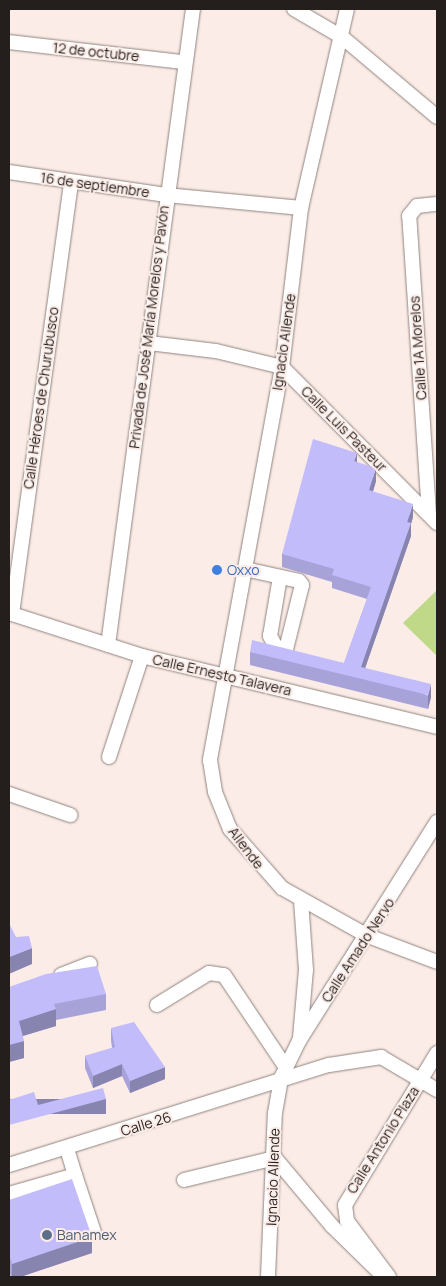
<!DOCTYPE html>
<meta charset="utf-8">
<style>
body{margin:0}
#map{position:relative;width:446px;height:1286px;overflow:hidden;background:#fbece7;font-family:Manrope,sans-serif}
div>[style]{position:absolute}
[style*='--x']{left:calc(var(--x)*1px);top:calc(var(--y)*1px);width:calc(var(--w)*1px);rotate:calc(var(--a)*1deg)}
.green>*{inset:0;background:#bfd988}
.roads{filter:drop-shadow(0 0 1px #90837f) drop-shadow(0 0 1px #90837f)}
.minor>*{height:14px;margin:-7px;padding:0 7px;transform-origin:7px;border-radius:7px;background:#fff}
.wall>*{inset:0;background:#a7a2d8}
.shaded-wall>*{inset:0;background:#8884b0;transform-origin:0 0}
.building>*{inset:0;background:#c2bcfb}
.dots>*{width:14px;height:14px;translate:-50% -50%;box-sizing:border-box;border:2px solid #fbece7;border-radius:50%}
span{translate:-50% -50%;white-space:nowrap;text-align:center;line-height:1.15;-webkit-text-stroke:4px #fbece7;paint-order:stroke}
.street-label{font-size:14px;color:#241f1d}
.shop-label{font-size:14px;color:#366cbe}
.left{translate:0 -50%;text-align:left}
.service-label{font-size:14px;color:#4e5e75}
.frame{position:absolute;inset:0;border:10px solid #241f1d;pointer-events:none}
</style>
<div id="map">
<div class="green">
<div style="clip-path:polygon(437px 590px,437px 656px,403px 623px)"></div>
</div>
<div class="roads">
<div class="minor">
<div style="--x:294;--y:9;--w:56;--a:30.3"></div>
<div style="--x:342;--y:37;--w:124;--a:40.1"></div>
<div style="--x:347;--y:9;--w:204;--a:103"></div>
<div style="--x:301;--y:208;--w:160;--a:96.8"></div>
<div style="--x:282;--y:367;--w:400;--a:100.4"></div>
<div style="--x:210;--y:760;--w:32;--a:81"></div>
<div style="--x:215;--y:792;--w:40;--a:68"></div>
<div style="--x:230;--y:829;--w:79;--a:48.6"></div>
<div style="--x:282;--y:888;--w:98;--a:29.2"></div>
<div style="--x:368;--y:936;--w:74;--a:20.6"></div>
<div style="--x:9;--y:42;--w:175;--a:6.6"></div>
<div style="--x:9;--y:172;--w:159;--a:8.3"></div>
<div style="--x:166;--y:195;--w:136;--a:5.5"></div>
<div style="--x:149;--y:343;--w:67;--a:6.8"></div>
<div style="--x:216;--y:351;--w:68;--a:13.6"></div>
<div style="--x:282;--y:367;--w:220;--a:45.2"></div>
<div style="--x:429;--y:514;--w:299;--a:-93.8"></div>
<div style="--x:409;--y:216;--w:13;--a:-51"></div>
<div style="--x:417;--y:206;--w:20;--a:-6"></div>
<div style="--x:245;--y:569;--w:55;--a:12.5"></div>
<div style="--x:299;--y:581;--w:5;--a:53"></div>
<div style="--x:302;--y:585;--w:66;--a:104"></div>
<div style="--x:286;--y:649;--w:10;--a:-169"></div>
<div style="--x:276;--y:647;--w:13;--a:-119"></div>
<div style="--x:270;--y:636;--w:60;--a:-80.4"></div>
<div style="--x:9;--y:613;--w:140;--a:17.9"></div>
<div style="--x:142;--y:656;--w:303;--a:13.5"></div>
<div style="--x:12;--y:614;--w:436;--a:-82.2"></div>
<div style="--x:108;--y:645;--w:642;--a:-82.39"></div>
<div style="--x:109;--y:757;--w:106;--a:-71.9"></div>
<div style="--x:9;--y:794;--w:65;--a:19"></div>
<div style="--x:61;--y:975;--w:31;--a:-21"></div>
<div style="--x:157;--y:1005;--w:61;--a:-31.6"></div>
<div style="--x:209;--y:973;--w:15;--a:8"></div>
<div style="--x:224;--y:975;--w:110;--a:56.2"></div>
<div style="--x:300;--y:1038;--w:68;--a:-85"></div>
<div style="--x:306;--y:970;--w:69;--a:-94.1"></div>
<div style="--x:9;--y:1165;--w:335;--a:-17.4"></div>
<div style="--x:329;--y:1065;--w:53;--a:-8.7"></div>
<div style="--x:381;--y:1057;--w:65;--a:30.5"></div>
<div style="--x:75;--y:1175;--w:60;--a:71.6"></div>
<div style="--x:184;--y:1180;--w:94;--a:-13.6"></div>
<div style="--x:275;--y:1158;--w:89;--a:50"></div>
<div style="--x:332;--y:1226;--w:73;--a:44.4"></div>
<div style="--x:9;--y:1194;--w:69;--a:-16.1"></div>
<div style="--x:75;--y:1175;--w:28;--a:-107"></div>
<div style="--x:268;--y:1277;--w:164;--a:-87.6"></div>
<div style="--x:275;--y:1113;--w:36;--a:-80"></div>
<div style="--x:281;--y:1078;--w:41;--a:-64.1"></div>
<div style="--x:299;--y:1041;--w:259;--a:-57.8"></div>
<div style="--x:389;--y:1277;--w:70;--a:-126.9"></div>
<div style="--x:347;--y:1221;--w:16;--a:-97"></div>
<div style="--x:345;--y:1205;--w:178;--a:-58.8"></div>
</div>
</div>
<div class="wall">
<div style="clip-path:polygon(357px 462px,376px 481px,373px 492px,413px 517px,411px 524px,411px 536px,365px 668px,431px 697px,428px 709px,250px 665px,250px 652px,344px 663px,367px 599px,332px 588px,332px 582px,282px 567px,282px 554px)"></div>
<div style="clip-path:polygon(9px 987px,106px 994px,106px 1010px,56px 1020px,56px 1026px,23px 1036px,24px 1058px,9px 1062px)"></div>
<div style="clip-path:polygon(111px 1028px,165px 1079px,130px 1093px,122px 1076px,93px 1088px,85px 1068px,85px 1056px,112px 1048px,111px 1040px)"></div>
<div style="clip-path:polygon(9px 1200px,92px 1253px,20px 1277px,11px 1277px,9px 1271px)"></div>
</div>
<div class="shaded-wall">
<div style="clip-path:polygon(357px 453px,357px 466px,354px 461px)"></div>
<div style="clip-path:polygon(376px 468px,376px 481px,369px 504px,369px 490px)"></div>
<div style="clip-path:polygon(413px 504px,413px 517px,411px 524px,411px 536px,361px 680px,361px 667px)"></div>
<div style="clip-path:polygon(431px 684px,431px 697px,428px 709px,428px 695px)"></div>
<div style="clip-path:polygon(32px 948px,32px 964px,9px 974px,9px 957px)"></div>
<div style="clip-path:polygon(56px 1009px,56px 1026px,19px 1037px,19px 1021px)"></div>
<div style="clip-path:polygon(24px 1041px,24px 1058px,9px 1062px,9px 1045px)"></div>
<div style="clip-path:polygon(122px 1064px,122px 1076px,93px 1088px,93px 1076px)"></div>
<div style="clip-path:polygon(165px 1067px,165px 1079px,130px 1093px,130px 1081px)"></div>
<div style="left:106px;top:1099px;width:15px;height:100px;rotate:90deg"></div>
<div style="clip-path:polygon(92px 1237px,92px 1253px,20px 1277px,12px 1277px,12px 1264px)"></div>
</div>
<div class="building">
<div style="clip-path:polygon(313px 439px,357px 453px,354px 461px,376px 468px,369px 490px,413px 504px,407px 522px,411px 523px,361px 667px,431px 684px,428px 695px,250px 652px,252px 640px,344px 663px,371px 587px,332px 575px,334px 569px,282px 554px)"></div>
<div style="clip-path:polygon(9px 923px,16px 937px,29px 936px,32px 948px,9px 957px)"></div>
<div style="clip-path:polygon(97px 966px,106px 994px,54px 1004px,56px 1009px,19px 1021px,24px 1041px,9px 1045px,9px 987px,46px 974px)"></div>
<div style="clip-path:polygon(134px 1022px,165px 1067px,130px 1081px,122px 1064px,93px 1076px,85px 1056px,115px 1047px,111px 1028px)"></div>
<div style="clip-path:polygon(103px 1088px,106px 1099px,9px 1125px,9px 1100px,34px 1092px,38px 1105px)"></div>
<div style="clip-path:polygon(72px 1179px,92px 1237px,12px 1264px,9px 1254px,9px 1200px)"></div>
</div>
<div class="dots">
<div style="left:217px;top:570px;background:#3f7fe0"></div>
<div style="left:47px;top:1235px;background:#5c6f8a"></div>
</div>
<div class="street-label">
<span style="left:96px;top:52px;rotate:6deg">12 de octubre</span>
<span style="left:95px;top:185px;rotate:8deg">16 de septiembre</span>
<span style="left:149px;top:327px;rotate:-83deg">Privada de José María Morelos y Pavón</span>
<span style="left:284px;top:342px;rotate:-82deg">Ignacio Allende</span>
<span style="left:418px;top:348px;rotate:-94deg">Calle 1A Morelos</span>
<span style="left:41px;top:398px;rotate:-82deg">Calle Héroes de Churubusco</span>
<span style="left:344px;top:429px;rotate:45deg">Calle Luis Pasteur</span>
<span style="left:222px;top:675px;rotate:13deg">Calle Ernesto Talavera</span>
<span style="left:246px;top:848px;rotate:53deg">Allende</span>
<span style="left:358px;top:950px;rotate:-57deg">Calle Amado Nervo</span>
<span style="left:146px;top:1124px;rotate:-17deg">Calle 26</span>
<span style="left:383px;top:1140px;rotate:-58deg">Calle Antonio Plaza</span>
<span style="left:273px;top:1177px;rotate:-88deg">Ignacio Allende</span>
</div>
<div class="shop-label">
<span class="left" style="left:227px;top:570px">Oxxo</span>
</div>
<div class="service-label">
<span class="left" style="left:57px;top:1235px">Banamex</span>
</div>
<div class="frame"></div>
</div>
